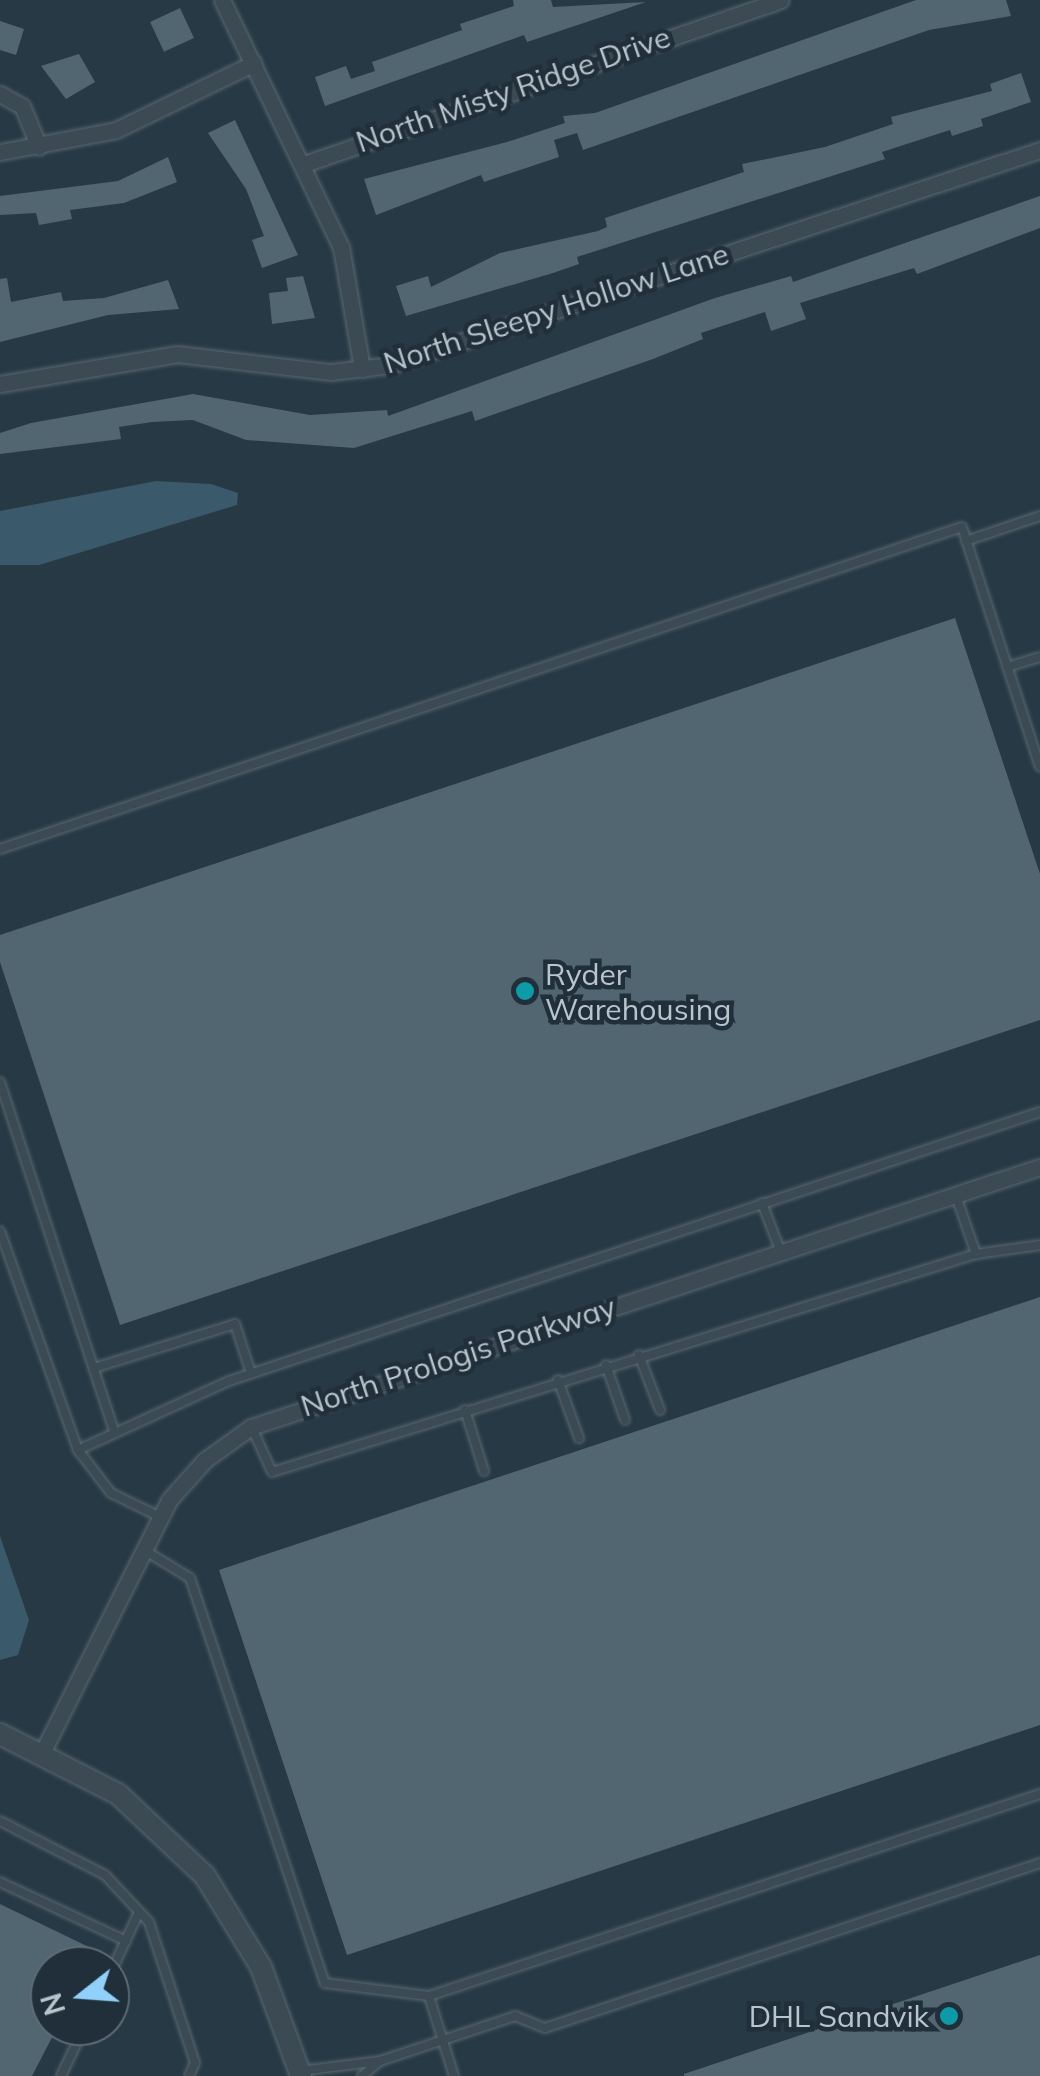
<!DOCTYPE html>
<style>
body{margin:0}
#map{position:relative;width:1040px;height:2076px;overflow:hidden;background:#273944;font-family:Mulish,sans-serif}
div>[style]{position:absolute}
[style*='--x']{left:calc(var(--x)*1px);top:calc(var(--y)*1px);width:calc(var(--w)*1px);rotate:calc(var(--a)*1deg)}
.water>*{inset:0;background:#3a596a}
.building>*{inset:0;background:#526671;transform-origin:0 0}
.roads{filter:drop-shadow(0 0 2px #596870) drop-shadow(0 0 2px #596870)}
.service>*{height:8px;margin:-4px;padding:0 4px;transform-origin:4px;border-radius:4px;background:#3b4a53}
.minor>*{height:15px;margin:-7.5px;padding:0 7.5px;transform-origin:7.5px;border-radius:7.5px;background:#3b4a53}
.tertiary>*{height:20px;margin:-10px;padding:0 10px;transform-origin:10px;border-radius:10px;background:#3b4a53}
.dots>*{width:28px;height:28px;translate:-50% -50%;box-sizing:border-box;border:5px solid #202f39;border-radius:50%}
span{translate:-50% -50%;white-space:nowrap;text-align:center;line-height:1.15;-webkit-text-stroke:9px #202f39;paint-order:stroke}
.street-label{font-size:30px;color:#b8c5cd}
.poi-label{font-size:30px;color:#b8c5cd}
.left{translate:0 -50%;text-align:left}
.right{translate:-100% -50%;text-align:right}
.north{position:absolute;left:30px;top:1946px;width:100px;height:100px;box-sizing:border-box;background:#202f39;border:2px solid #5d6b74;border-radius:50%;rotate:253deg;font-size:28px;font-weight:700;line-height:40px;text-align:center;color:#b8c5cd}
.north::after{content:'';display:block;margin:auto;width:35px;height:45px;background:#90d0fa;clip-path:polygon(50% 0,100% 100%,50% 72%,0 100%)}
</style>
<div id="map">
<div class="water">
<div style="clip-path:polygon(156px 481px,211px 484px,238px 493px,237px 505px,39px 565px,0 565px,0 511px)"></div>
<div style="clip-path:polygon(0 1536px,29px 1620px,18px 1655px,0 1660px)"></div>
</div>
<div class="building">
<div style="clip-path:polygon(513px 0,551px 0,553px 7px,646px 2px,527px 42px,524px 35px,325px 106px,315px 77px,346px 66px,351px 79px,375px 71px,372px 62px,462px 30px,460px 24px,514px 6px)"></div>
<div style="clip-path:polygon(916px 0,1006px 0,1011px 16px,929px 30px,583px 150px,577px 133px,554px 140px,559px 157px,484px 182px,481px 175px,376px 215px,364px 179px,507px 142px,565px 123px,563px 116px,595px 113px)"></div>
<div style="left:180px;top:8px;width:33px;height:33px;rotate:65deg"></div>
<div style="clip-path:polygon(0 21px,24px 29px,16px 55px,0 50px)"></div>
<div style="clip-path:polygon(79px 54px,95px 82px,66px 99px,41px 66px)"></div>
<div style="clip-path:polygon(1021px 73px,1031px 102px,981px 119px,983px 126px,952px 136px,950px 130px,882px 152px,885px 159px,577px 257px,579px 264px,553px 273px,406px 316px,396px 286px,428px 276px,431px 287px,500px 253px,598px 231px,607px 227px,605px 218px,744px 172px,742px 164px,825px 147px,893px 124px,891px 117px,992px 91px,990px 84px)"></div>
<div style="clip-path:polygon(235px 120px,298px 255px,262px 268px,252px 240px,264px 236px,246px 189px,208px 133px)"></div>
<div style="clip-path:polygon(168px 157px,177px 182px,124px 203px,70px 210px,72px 219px,39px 225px,36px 213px,0 215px,0 196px,118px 181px)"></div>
<div style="clip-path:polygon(1040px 196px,1040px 228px,917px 274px,914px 268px,800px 303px,806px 319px,771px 331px,765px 312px,701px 333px,703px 339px,653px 359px,475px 421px,472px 411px,354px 448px,246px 440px,193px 420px,152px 422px,119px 427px,121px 439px,0 454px,0 433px,31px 423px,193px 394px,310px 415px,387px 410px,388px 416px,715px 298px,791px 276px,793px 282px)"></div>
<div style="clip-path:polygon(303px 276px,315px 318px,272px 324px,269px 293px,288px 291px,286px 278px)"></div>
<div style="clip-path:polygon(7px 278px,11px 302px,61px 292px,63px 301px,104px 298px,168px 280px,179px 309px,108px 315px,0 342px,0 279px)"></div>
<div style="clip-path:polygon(955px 618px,1040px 874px,1040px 1020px,120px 1325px,0 962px,0 935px)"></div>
<div style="clip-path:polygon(1040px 1297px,1040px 1725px,347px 1955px,219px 1570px)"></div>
<div style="clip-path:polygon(0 1904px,97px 1951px,89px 1966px,50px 1966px,50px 2026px,58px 2026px,32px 2076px,0 2076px)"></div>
<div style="clip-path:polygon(1040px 1955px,1040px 2076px,684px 2076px,684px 2074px)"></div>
</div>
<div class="roads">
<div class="service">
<div style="--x:966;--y:541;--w:78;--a:-18.7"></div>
<div style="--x:1007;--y:667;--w:34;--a:-17"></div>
<div style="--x:0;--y:849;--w:1014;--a:-18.51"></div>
<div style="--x:962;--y:527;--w:252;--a:72"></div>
<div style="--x:0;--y:1082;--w:369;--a:71.9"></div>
<div style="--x:955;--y:1193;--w:65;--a:71"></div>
<div style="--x:976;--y:1254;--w:65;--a:-8"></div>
<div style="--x:762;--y:1203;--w:50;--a:69"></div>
<div style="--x:0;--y:1231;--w:232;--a:70.4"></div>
<div style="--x:78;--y:1450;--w:54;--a:52.5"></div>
<div style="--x:111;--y:1493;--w:55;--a:26.1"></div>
<div style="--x:639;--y:1355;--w:59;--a:69.1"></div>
<div style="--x:606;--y:1365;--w:58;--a:70.9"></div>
<div style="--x:94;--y:1368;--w:148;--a:-17.3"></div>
<div style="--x:235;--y:1324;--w:52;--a:71.9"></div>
<div style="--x:558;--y:1380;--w:62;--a:70.1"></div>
<div style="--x:465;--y:1410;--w:64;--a:72.7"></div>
<div style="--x:252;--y:1428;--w:48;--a:65.6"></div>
<div style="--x:272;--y:1472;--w:737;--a:-17.21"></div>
<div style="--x:78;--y:1450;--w:166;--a:-24.6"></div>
<div style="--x:229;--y:1381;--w:854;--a:-18.35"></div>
<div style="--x:144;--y:1550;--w:54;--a:31.3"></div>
<div style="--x:190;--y:1578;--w:427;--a:71.6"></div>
<div style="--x:325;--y:1983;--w:105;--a:7.1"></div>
<div style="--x:0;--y:1821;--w:118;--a:27.2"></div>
<div style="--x:105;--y:1875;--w:64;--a:46.9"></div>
<div style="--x:149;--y:1922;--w:148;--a:71.9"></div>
<div style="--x:195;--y:2063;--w:14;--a:115"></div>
<div style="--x:0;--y:1882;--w:139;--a:25.1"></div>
<div style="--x:110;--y:1974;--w:68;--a:-64.9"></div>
<div style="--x:300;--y:2071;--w:81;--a:-7.1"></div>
<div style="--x:380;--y:2061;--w:142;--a:-18.4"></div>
<div style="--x:515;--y:2016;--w:32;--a:22"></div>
<div style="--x:545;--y:2028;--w:522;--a:-18.43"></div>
<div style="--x:61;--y:2076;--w:55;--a:-64.4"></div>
<div style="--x:362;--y:2076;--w:23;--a:-40"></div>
<div style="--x:454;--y:2076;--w:84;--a:-107.4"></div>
<div style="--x:429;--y:1996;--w:644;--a:-18.29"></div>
</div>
<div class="minor">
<div style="--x:222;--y:0;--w:274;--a:64.3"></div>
<div style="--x:341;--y:247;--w:124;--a:80.2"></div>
<div style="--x:0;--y:94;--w:25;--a:29"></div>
<div style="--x:22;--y:106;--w:44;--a:67.5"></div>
<div style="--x:0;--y:152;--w:118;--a:-10.7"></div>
<div style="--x:116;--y:130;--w:153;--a:-25.9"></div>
<div style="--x:304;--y:164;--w:504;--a:-18.97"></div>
<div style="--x:0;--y:384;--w:180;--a:-9.6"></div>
<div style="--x:177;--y:354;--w:155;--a:6.7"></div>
<div style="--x:331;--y:372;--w:60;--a:-6.7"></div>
<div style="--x:391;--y:365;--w:684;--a:-18.33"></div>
<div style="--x:42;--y:1753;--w:283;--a:-63.3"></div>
<div style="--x:169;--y:1500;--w:54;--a:-48"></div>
<div style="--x:205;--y:1460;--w:57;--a:-35.7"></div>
<div style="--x:251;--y:1427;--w:831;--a:-18.24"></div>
</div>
<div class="tertiary">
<div style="--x:0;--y:1734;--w:132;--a:27"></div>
<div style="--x:118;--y:1794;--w:120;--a:43.3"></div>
<div style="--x:205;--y:1876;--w:107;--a:58.4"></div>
<div style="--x:261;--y:1967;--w:116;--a:69.8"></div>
</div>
</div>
<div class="dots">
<div style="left:525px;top:991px;background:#0f9aa8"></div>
<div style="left:949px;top:2016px;background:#0f9aa8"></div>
</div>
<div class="street-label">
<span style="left:513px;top:89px;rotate:-19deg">North Misty Ridge Drive</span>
<span style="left:556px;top:308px;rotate:-18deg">North Sleepy Hollow Lane</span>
<span style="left:458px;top:1356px;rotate:-18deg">North Prologis Parkway</span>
</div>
<div class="poi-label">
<span class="left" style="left:545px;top:991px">Ryder<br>Warehousing</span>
<span class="right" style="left:929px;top:2016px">DHL Sandvik</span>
</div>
<div class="north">N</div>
</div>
